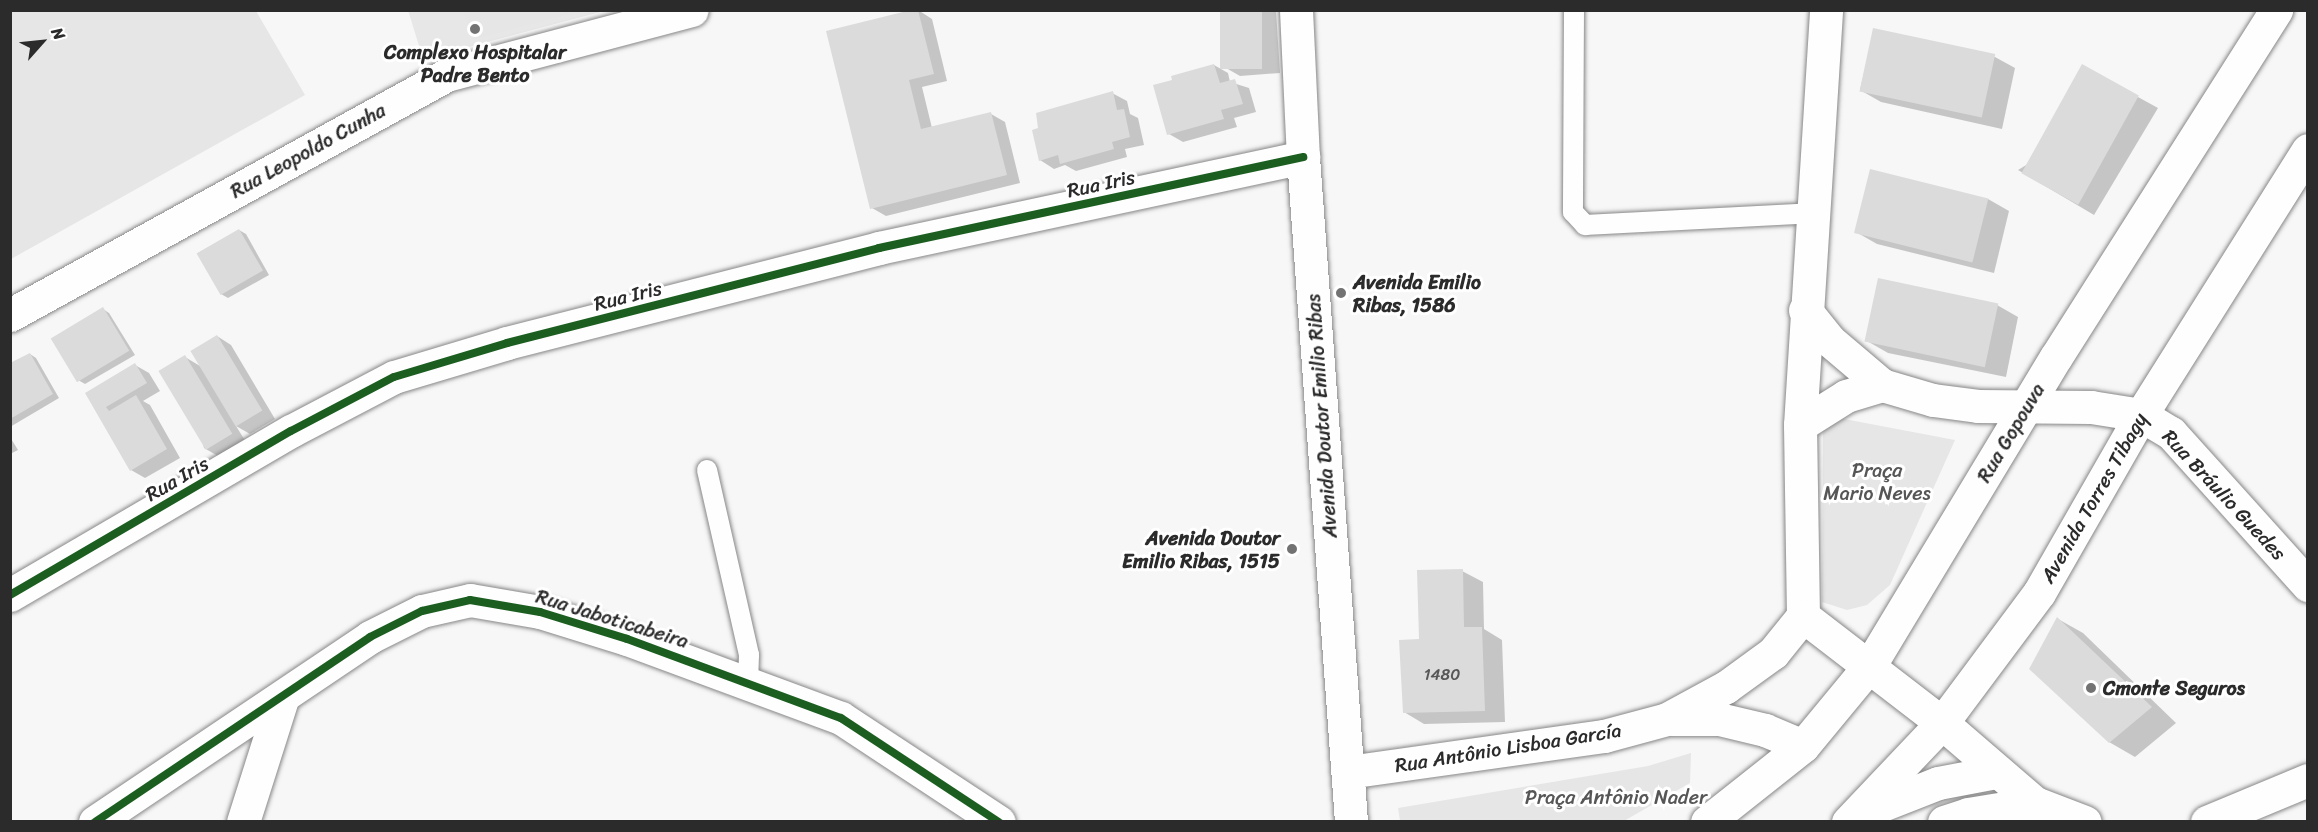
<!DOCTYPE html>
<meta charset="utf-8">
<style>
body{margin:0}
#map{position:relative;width:2318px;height:832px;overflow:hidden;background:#f7f7f7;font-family:Sriracha,sans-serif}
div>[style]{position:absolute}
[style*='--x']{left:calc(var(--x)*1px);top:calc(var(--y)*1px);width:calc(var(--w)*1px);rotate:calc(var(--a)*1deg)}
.built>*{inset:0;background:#e7e7e7}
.green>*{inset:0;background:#e6e6e6}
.shadow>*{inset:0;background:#0003}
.building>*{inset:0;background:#dbdbdb;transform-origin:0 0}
.roads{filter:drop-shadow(0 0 2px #878787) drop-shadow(0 0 2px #878787)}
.lane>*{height:20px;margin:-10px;padding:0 10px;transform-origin:10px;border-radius:10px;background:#fefefe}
.street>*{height:33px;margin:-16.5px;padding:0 16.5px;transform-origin:16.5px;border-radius:16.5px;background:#fefefe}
.secondary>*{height:33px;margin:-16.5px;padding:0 16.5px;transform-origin:16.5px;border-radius:16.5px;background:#fefefe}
.cycleway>*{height:8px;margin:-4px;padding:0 4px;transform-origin:4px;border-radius:4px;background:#1b5e20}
.dots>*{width:16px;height:16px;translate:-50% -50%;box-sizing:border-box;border:3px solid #fff;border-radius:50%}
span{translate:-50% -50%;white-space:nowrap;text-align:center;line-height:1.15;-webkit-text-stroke:6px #fff;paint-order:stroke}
.number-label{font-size:16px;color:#575757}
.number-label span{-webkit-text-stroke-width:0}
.poi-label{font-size:20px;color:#2b2b2b;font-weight:700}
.left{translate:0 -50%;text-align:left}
.right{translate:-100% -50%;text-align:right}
.street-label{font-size:20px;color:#2b2b2b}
.park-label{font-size:20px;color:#565656}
.frame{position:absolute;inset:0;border:12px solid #2b2b2b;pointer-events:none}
.north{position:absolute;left:12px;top:12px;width:60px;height:60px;-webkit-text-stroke:4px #fff;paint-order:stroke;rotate:63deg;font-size:16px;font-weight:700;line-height:24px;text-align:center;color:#2b2b2b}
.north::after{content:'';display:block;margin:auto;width:21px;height:27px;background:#2b2b2b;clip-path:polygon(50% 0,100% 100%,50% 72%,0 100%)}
</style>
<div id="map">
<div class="built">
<div style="clip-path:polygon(408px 10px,604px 11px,423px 59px)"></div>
</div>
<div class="green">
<div style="clip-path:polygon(11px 10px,256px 11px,305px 95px,11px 259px)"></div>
<div style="clip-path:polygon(463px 11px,582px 11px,475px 39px)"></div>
<div style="clip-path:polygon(1823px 415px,1955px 440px,1890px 585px,1867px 605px,1847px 610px,1822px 602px)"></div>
<div style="clip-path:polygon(1691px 753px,1690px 783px,1624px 821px,1400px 821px,1398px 808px,1648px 766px)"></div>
</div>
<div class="shadow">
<div style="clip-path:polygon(918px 10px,932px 19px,947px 81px,922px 87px,932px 128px,991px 114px,1005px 122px,1020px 183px,886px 216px,872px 208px)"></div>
<div style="clip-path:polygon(1222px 10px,1276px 10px,1280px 73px,1240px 76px,1226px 68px)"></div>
<div style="clip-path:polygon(1874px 30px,1995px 57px,2015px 68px,2002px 129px,1881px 102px,1860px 90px)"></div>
<div style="clip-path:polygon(1214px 65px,1228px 73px,1230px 82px,1249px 88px,1256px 112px,1234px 118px,1237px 127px,1183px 142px,1169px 134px)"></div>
<div style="clip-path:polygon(1112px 93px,1127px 101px,1130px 114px,1138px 118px,1144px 145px,1125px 149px,1127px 157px,1076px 171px,1065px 165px,1054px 169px,1040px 160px)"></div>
<div style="clip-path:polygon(2138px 97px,2158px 108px,2094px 215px,2018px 170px)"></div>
<div style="clip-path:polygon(1988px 199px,2009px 211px,1994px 273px,1877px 244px,1856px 232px)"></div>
<div style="clip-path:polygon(239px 230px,246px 234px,269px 275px,228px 298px,221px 294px,198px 253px)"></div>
<div style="clip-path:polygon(1997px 305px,2018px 317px,2006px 377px,1888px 353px,1867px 341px)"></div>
<div style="clip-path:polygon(103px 309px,109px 313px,135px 355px,85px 384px,78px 380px,53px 338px)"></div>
<div style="clip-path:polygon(217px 336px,231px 345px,275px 419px,250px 434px,236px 426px,246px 442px,218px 456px,204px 448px,185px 357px,200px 366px)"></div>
<div style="clip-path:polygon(30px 354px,36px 358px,59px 398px,10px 427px,10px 365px)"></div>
<div style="clip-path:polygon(135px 365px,149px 373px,160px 391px,143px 401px,150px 405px,180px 458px,145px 478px,131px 470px,87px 394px)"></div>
<div style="clip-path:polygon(10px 437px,18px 450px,10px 454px)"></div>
<div style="clip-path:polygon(1462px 571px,1483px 582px,1484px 629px,1502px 640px,1505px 722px,1424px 724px,1404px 712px,1421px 641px)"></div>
<div style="clip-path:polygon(2058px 619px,2083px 633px,2176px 723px,2135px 757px,2109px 742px)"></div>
</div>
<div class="building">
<div style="clip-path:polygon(911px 10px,918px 10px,934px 74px,909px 80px,921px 129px,991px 112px,1007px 175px,870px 209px,826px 31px)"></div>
<div style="left:1220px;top:10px;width:42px;height:59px"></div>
<div style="left:1873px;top:28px;width:125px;height:65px;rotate:12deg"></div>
<div style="clip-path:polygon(1214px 64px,1220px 83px,1235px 79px,1243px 104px,1221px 110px,1224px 119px,1167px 135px,1153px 85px,1172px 80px,1171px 76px)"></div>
<div style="left:2082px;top:64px;width:65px;height:125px;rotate:29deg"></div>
<div style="clip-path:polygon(1113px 91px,1117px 110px,1124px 109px,1130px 137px,1112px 142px,1114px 149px,1060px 164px,1058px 155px,1039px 161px,1032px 130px,1038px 128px,1036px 113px)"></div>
<div style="left:1870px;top:169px;width:122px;height:66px;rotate:14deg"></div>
<div style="left:239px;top:229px;width:48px;height:49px;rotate:60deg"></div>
<div style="left:1878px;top:278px;width:123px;height:65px;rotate:12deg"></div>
<div style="left:103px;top:307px;width:51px;height:61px;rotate:59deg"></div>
<div style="left:217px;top:335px;width:88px;height:31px;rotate:59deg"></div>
<div style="clip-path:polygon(30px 353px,53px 394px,10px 419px,10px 363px)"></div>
<div style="left:185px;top:355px;width:92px;height:31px;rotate:59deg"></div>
<div style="clip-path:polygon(135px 363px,147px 383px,106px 407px,109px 411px,136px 395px,167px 449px,130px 471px,85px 393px)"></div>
<div style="clip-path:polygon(1463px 569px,1464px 627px,1482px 627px,1485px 711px,1403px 713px,1399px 640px,1419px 639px,1417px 570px)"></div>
<div style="clip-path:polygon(2057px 617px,2152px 707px,2109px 743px,2029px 669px)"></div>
</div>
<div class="roads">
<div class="lane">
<div style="--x:1574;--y:10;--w:202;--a:90.3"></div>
<div style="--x:1573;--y:212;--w:18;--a:47"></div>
<div style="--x:1585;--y:225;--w:226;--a:-3"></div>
<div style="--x:707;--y:470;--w:190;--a:77.2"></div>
<div style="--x:749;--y:655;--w:26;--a:92"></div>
</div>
<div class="street">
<div style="--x:1805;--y:310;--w:38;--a:51"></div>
<div style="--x:1829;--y:340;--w:70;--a:40.3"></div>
<div style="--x:1882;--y:385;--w:53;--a:16.4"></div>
<div style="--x:1933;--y:400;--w:45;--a:7.6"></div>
<div style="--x:1978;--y:406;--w:113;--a:0.5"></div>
<div style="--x:2091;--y:407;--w:51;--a:9.1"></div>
<div style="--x:2141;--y:415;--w:35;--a:31"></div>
<div style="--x:2171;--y:433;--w:205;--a:48"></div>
<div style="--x:1800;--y:425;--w:54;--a:-32.2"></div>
<div style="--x:1846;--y:396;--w:38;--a:-17"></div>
<div style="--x:10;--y:595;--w:325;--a:-30.3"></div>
<div style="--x:291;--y:431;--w:116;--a:-27.7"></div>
<div style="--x:394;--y:377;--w:118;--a:-16.7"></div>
<div style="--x:507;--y:343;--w:384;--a:-14.3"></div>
<div style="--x:879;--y:248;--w:434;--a:-12.1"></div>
<div style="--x:1803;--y:616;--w:191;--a:-90.9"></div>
<div style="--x:1800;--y:425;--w:416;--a:-86.4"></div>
<div style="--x:95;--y:822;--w:331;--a:-33.9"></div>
<div style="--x:370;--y:637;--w:58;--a:-26.6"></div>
<div style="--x:422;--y:611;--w:49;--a:-12.9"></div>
<div style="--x:470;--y:600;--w:71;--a:9.7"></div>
<div style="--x:540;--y:612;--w:91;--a:17.2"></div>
<div style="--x:627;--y:639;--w:228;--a:20.3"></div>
<div style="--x:841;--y:718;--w:189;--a:33.4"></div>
<div style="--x:243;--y:822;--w:129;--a:-72.4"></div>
</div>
<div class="secondary">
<div style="--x:1296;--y:10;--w:147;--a:87.3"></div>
<div style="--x:1303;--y:157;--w:667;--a:85.87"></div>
<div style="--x:10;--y:315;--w:498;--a:-28.8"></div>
<div style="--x:446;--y:75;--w:254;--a:-14.8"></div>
<div style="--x:1672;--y:719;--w:47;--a:0"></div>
<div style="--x:1719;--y:719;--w:47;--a:13.4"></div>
<div style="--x:1765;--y:730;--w:41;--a:22.8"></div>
<div style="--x:1348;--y:772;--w:259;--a:-8"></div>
<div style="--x:1604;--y:736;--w:65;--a:-15.1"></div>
<div style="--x:1667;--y:719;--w:67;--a:-28.5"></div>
<div style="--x:1726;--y:687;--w:58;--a:-35.9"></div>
<div style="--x:1773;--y:653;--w:48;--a:-51"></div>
<div style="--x:1803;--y:616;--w:175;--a:37.6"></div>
<div style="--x:1942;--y:723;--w:123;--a:40.7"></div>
<div style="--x:2035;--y:803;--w:53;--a:20.8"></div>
<div style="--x:1867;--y:811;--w:76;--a:-21.5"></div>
<div style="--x:1938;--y:783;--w:59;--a:-10.7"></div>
<div style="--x:1707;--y:822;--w:122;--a:-38.4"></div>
<div style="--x:1803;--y:746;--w:105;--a:-50.4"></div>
<div style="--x:1870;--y:665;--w:360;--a:-58.9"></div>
<div style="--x:2056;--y:357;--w:411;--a:-57.6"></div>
<div style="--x:1848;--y:822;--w:137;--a:-46.5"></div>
<div style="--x:1942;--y:723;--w:162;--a:-53.3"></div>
<div style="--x:2039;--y:593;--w:205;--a:-60.2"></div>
<div style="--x:2141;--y:415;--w:313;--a:-57.8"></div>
<div style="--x:1944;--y:822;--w:25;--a:-18"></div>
<div style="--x:1968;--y:814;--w:68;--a:-9.3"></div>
<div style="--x:2207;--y:822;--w:109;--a:-22.6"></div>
</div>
</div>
<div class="cycleway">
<div style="--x:10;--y:595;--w:325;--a:-30.3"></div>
<div style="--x:291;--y:431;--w:116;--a:-27.7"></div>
<div style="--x:394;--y:377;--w:118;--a:-16.7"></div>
<div style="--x:507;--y:343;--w:384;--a:-14.3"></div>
<div style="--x:879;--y:248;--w:434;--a:-12.1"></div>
<div style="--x:95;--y:822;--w:331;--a:-33.9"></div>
<div style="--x:370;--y:637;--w:58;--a:-26.6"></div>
<div style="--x:422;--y:611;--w:49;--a:-12.9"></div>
<div style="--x:470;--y:600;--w:71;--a:9.7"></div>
<div style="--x:540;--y:612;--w:91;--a:17.2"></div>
<div style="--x:627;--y:639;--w:228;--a:20.3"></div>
<div style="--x:841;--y:718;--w:189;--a:33.4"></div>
</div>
<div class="dots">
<div style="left:475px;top:29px;background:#727272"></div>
<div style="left:1341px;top:293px;background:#727272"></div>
<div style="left:1292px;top:549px;background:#727272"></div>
<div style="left:2091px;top:688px;background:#727272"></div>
</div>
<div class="number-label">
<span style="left:1442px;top:675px">1480</span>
</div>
<div class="poi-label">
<span style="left:475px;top:64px">Complexo Hospitalar<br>Padre Bento</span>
<span class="left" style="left:1353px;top:294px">Avenida Emilio<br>Ribas, 1586</span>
<span class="right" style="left:1280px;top:550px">Avenida Doutor<br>Emilio Ribas, 1515</span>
<span class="left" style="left:2103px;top:688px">Cmonte Seguros</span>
</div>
<div class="street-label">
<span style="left:308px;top:151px;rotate:-29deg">Rua Leopoldo Cunha</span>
<span style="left:1101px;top:184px;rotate:-12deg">Rua Iris</span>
<span style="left:628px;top:296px;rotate:-14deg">Rua Iris</span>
<span style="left:1322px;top:416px;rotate:-94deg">Avenida Doutor Emilio Ribas</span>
<span style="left:2011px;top:433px;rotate:-59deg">Rua Gopouva</span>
<span style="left:177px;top:479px;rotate:-30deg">Rua Iris</span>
<span style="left:2224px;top:495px;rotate:47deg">Rua Bráulio Guedes</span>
<span style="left:2094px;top:498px;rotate:-60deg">Avenida Torres Tibagy</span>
<span style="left:612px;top:619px;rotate:17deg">Rua Jaboticabeira</span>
<span style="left:1508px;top:748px;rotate:-9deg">Rua Antônio Lisboa García</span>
</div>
<div class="park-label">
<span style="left:1877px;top:482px">Praça<br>Mario Neves</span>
<span style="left:1616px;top:797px">Praça Antônio Nader</span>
</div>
<div class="frame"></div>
<div class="north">N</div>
</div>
